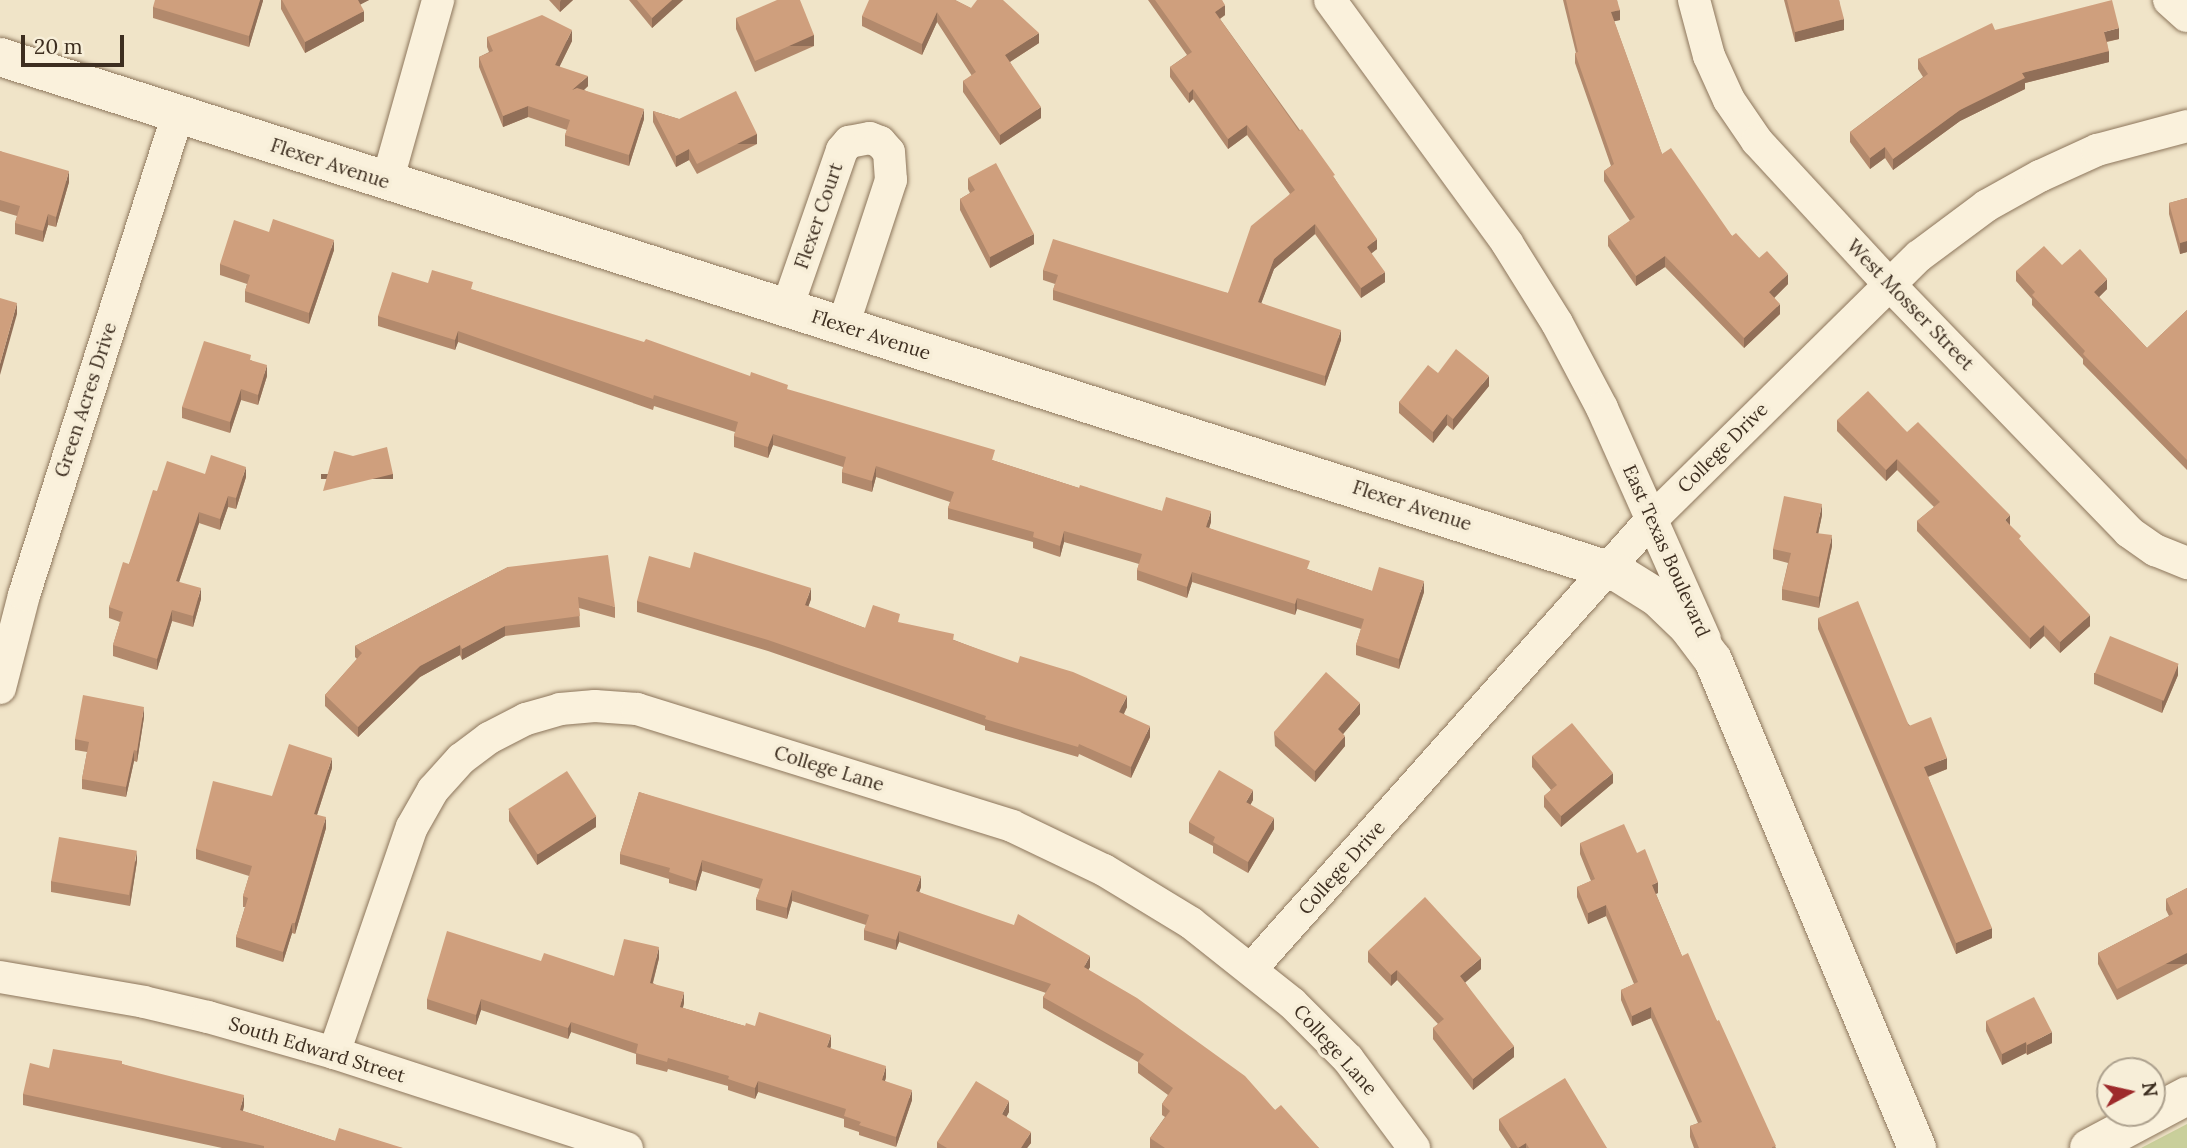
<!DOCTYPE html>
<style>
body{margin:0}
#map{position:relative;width:2187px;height:1148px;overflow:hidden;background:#f0e4c8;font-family:Lora,serif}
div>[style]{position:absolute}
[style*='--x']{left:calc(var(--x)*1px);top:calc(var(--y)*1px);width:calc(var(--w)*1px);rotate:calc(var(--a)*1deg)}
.green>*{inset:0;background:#c9cf9b}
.roads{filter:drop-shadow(0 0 2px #8d765c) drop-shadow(0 0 2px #8d765c)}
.street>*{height:32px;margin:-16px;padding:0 16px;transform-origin:16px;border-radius:16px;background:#faf1dc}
.secondary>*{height:38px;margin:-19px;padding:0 19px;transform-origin:19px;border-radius:19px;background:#faf1dc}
.wall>*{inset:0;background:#b2896c}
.shaded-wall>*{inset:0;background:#916f58;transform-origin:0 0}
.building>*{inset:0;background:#cf9f7d;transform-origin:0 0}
span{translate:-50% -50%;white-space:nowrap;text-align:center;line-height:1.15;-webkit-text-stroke:7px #f7eed8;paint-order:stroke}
.street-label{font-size:19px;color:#3d2e20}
.north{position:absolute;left:2096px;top:1057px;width:70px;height:70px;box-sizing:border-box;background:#f7eed8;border:2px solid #ada18e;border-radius:50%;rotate:82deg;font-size:19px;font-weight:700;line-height:28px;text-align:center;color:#3d2e20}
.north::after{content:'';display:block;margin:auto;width:24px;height:32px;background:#9e2a2b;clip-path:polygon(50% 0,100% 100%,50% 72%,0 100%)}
.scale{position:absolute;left:21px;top:35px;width:103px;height:32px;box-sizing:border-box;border:4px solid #3d2e20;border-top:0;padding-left:9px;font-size:21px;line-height:24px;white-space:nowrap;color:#3d2e20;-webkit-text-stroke:5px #f7eed8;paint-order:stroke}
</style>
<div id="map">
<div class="green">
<div style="clip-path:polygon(2187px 1124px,2187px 1148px,2141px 1148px)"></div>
</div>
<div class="roads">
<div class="street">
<div style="--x:1330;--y:0;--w:301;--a:53.9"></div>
<div style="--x:1507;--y:243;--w:94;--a:58"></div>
<div style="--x:1557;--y:323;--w:96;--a:62.1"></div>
<div style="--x:1602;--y:408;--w:253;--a:66"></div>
<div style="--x:1694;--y:0;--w:58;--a:75"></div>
<div style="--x:1709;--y:56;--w:48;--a:65.6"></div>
<div style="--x:1729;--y:100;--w:50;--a:55.7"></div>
<div style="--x:1757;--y:141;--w:195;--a:47.3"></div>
<div style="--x:1889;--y:284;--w:345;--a:45.9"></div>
<div style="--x:2129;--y:532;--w:32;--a:35"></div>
<div style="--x:2155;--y:550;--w:35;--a:22"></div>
<div style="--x:2169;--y:0;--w:24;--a:42"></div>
<div style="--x:387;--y:182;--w:189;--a:-74.3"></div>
<div style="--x:787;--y:308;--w:167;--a:-70.8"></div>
<div style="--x:842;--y:150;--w:11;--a:-49"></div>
<div style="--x:849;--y:142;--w:21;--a:-11"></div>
<div style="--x:870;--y:138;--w:11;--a:22"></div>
<div style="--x:880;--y:142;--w:13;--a:48"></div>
<div style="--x:889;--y:152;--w:28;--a:86"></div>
<div style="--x:891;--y:180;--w:154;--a:108.2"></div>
<div style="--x:0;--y:688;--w:96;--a:-75.5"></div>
<div style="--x:24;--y:595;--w:505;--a:-72.25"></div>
<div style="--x:1252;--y:968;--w:603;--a:-48.3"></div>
<div style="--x:1653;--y:518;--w:373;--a:-44.6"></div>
<div style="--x:1919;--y:256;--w:84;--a:-36.7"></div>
<div style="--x:1986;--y:206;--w:62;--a:-29.1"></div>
<div style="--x:2040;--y:176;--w:63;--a:-24.5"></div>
<div style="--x:2097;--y:150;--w:93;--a:-14.9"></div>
<div style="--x:0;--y:977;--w:146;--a:9.8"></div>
<div style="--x:144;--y:1002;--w:66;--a:13.2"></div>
<div style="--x:208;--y:1017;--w:131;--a:15.9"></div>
<div style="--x:334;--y:1053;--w:308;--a:18"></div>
<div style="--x:334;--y:1053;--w:239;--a:-71"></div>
<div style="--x:412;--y:827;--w:43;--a:-60.4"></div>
<div style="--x:433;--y:790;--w:42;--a:-47.9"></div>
<div style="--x:461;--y:759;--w:35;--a:-37"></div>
<div style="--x:489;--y:738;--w:42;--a:-27.2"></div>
<div style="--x:526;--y:719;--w:35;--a:-16"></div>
<div style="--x:560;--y:709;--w:35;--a:-5"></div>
<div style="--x:595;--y:706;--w:42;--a:4.1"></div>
<div style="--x:637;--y:709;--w:393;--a:17.3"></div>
<div style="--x:1012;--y:826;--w:102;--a:25.6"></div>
<div style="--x:1104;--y:870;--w:102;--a:31.3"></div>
<div style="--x:1191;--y:923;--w:129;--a:38.4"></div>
<div style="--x:1292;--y:1003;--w:79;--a:45"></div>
<div style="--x:1348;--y:1059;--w:111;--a:53.4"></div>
</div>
<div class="secondary">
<div style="--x:0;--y:57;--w:1698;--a:17.69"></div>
<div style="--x:1618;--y:573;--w:47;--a:32"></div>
<div style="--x:1658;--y:598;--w:42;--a:44"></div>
<div style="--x:1688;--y:627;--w:41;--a:52.9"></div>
<div style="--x:1713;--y:660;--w:529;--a:67.31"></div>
<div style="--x:2089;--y:1148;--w:111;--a:-28"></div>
</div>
</div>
<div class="wall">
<div style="clip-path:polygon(263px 0,249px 47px,153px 18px,153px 7px)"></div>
<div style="clip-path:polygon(281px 0,369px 0,360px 4px,364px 21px,305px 53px,281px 9px)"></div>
<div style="clip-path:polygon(549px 0,573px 0,560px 12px)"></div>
<div style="clip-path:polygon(629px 0,683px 0,652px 28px)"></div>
<div style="clip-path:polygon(955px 0,1039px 43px,1010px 62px,1041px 118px,1000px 145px,963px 92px,963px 81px,972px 76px,937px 22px,922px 55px,862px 26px,862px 16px)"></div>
<div style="clip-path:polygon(1148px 0,1222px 0,1225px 15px,1220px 19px,1335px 179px,1377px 249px,1371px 253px,1385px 282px,1361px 298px,1315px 234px,1274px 269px,1261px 303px,1341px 340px,1325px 386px,1053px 300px,1053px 290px,1055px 284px,1043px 280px,1043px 270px,1228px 293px,1290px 194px,1247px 135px,1228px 149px,1193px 99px,1189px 103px,1170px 77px,1170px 67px,1187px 55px)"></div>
<div style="clip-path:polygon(1563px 0,1617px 0,1620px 20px,1614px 21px,1662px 154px,1732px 236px,1759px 258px,1788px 284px,1774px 298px,1780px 314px,1744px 348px,1665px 267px,1636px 286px,1608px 246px,1608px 236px,1630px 221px,1604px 181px,1604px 171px,1611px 166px,1575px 63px,1575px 53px,1576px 53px)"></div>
<div style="clip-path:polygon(1784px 0,1839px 0,1844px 30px,1795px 42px)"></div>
<div style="clip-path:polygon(736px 18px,814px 46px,755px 72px,736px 29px)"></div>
<div style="clip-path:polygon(1995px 30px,2119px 39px,2107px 42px,2109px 62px,2025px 83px,2025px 89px,1960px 121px,1893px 170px,1885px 158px,1870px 169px,1850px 142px,1850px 132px,1923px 77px,1918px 69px,1918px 59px)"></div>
<div style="clip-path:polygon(487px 37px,572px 41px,559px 67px,588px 86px,584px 90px,644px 119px,629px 166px,565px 146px,565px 135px,567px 130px,528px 117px,503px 127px,479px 67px,479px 57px,489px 52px,487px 47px)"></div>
<div style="clip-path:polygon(653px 111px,679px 119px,757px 144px,697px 174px,689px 160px,676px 167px,653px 122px)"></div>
<div style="clip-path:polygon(0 151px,69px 182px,56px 227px,48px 225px,43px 242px,15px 234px,15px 223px,17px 216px,0 211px)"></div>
<div style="clip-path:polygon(968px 178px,1034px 244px,990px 268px,960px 210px,960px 199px,970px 193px,968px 189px)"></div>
<div style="clip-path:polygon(2187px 198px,2187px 252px,2180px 254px,2169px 214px,2169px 203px)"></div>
<div style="clip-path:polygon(269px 232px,334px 250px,309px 324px,245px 302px,245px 291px,247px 284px,220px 275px,220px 264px)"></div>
<div style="clip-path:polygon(2062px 265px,2107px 289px,2099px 297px,2147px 348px,2187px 310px,2187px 470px,2083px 364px,2083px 359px,2032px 305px,2032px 299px,2016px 281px,2016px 271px)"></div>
<div style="clip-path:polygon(428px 283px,473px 290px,788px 390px,995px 461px,1079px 488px,1162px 511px,1211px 522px,1209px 528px,1310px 570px,1372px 591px,1424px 592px,1399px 669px,1356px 655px,1356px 645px,1361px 629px,1297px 609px,1295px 615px,1192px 582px,1187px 598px,1137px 580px,1137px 570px,1139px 564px,1064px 542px,1060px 557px,1033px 548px,1033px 542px,948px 519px,948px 508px,950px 502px,876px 477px,872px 492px,842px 483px,842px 472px,843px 467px,773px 445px,768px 458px,734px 447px,734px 436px,735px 432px,654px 406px,653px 410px,458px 342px,455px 350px,378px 326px,378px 316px)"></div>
<div style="clip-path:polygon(251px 360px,267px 376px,258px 405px,241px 400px,230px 433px,182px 418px,182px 407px)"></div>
<div style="clip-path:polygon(1438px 373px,1489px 386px,1453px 430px,1447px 425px,1433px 443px,1399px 413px,1399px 402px)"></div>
<div style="clip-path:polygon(1837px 420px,1907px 432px,2021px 541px,2090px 626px,2060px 653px,2044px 636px,2030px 649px,1917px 531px,1917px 521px,1934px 507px,1897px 470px,1886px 481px,1837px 431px)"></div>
<div style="clip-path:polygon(205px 474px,246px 477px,236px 509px,228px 507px,220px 530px,199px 523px,179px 582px,201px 599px,193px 627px,172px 621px,157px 670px,113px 656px,113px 645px,120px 622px,109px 618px,109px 607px,129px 564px,157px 491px)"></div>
<div style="clip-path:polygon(1822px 515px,1818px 534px,1832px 546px,1819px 608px,1782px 600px,1782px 589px,1788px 563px,1773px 559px,1773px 549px)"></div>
<div style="clip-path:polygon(508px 567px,615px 607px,615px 618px,579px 608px,580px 627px,505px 636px,462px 660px,460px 655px,420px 677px,358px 737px,325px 706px,325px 695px,357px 659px,355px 657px,355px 646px)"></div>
<div style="clip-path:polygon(690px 568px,811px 599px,808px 607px,865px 628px,900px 623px,954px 640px,1127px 707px,1124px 714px,1150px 737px,1131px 778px,1079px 754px,1078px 757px,985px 730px,985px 726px,768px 651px,637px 612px,637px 601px)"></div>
<div style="clip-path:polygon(1818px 618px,1947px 769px,1928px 777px,1992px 938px,1956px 954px,1818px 629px)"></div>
<div style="clip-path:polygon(2094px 673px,2178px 675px,2162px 713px,2094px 684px)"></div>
<div style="clip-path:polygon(1360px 714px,1343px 734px,1345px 746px,1315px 782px,1275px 746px,1274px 732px)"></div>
<div style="clip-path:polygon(144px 717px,137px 762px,134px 761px,126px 797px,82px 789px,82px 779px,87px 752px,75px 750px,75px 739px)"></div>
<div style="clip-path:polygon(1532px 756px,1613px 783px,1561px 827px,1544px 807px,1544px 796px,1551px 790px,1532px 767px)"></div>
<div style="clip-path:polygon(332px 768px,317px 815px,326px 828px,295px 934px,292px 933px,283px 962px,236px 947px,236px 937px,245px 907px,243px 907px,243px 896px,249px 876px,196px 859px,196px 849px,272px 796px)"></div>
<div style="clip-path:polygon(639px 792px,921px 887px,919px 892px,1090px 967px,1088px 970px,1275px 1110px,1319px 1148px,1150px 1148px,1150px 1138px,1165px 1117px,1162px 1115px,1162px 1104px,1168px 1095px,1138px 1073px,1138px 1062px,1043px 1008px,1043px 997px,1046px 993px,899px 942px,896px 950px,864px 940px,864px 930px,866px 925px,792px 901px,787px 919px,756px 910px,756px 899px,760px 889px,702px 871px,696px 891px,669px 883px,669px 879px,620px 864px,620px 854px)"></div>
<div style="clip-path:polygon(1253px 800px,1250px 805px,1274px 829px,1248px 873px,1213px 853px,1213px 846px,1189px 833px,1189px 822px)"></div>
<div style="clip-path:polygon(509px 810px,596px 827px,537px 865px,509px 821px)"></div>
<div style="clip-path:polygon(1580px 843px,1637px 853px,1658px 893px,1656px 894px,1682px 956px,1717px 1021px,1776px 1148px,1694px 1148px,1690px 1137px,1690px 1126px,1698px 1123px,1651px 1018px,1632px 1026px,1621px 1000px,1621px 990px,1634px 984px,1606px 916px,1588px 924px,1577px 897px,1577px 887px,1591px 881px,1580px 854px)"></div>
<div style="clip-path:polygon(137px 861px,130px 906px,51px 892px,51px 881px)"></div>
<div style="clip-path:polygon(2187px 888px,2187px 964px,2117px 1000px,2098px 964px,2098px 953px,2169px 916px,2166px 910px,2166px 899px)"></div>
<div style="clip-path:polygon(1368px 951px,1481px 969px,1465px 982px,1514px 1057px,1473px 1090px,1433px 1039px,1433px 1028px,1438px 1024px,1397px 980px,1391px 986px,1368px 962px)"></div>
<div style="clip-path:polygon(659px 958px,653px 983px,684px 1003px,683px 1008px,745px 1026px,831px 1046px,830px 1048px,886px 1077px,885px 1081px,912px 1100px,896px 1147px,859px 1135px,859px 1132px,844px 1127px,844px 1119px,758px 1092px,755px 1099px,728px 1090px,728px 1086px,668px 1069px,667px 1072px,636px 1064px,636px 1054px,571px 1032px,568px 1039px,481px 1010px,476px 1025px,427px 1009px,427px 999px,541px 961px,614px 976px)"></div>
<div style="clip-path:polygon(1986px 1021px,2052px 1043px,2027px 1055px,2026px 1053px,2002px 1065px,1986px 1031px)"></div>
<div style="clip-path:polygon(122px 1064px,244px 1106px,243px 1111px,335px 1141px,403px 1148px,222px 1148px,23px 1105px,23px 1094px,49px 1068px)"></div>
<div style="clip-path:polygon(1009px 1112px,1006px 1117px,1031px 1143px,1027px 1148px,937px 1148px,937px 1142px)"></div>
<div style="clip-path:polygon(1499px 1119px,1607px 1148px,1511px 1148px,1499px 1130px)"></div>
</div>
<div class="shaded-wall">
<div style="clip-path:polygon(260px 0,263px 0,263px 1px,249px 47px,249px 36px)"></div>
<div style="clip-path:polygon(356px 0,369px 0,356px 7px)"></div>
<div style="clip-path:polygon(561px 0,573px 0,560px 12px,560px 2px)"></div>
<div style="clip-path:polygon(672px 0,683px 0,652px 28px,652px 18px)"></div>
<div style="clip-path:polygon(1225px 5px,1225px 15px,1215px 22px,1215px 12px)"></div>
<div style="clip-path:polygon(1620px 10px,1620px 20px,1611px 22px,1611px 12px)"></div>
<div style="clip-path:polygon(364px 11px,364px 21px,305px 53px,305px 42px)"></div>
<div style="clip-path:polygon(937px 12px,937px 22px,922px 55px,922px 44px)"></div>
<div style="clip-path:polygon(1844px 19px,1844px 30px,1795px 42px,1795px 32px)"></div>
<div style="clip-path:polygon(2119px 28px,2119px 39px,2104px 42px,2104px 32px)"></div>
<div style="clip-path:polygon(572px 30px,572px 41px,555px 76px,555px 65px)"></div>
<div style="clip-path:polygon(1039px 33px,1039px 43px,1005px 65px,1005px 55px)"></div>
<div style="left:814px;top:35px;width:11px;height:64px;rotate:90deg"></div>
<div style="clip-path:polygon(2109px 51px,2109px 62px,2025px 83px,2025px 89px,1960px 121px,1893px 170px,1893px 159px,1960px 110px,2022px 73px)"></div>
<div style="clip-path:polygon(588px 76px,588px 86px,572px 101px,572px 90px)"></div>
<div style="clip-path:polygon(1193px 89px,1193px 99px,1189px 103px,1189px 93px)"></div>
<div style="clip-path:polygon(528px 106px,528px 117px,503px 127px,503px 116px)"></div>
<div style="clip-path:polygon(1041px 107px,1041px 118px,1000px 145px,1000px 135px)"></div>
<div style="clip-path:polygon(644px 109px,644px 119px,629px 166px,629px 155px)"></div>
<div style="clip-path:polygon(1247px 125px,1247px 135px,1228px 149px,1228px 139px)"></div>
<div style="left:757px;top:134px;width:10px;height:67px;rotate:90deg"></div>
<div style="clip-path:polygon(1885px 147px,1885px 158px,1870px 169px,1870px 158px)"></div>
<div style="clip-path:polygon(689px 149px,689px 160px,676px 167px,676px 156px)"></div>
<div style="clip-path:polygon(69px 171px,69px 182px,56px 227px,56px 217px)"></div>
<div style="clip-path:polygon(48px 214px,48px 225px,43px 242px,43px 231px)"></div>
<div style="clip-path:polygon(1315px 224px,1315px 234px,1274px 269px,1258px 312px,1258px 302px,1274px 259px)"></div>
<div style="clip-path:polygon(1034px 234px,1034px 244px,990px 268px,990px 257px)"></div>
<div style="clip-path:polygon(1377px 239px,1377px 249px,1367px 257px,1367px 247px)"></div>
<div style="clip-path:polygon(334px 240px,334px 250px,309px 324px,309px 313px)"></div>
<div style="clip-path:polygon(2187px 241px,2187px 252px,2180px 254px,2180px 243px)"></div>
<div style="clip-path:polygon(1665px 256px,1665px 267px,1636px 286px,1636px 276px)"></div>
<div style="clip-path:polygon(1385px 272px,1385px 282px,1361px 298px,1361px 288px)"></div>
<div style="clip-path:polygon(1788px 274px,1788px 284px,1769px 303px,1769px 292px)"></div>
<div style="clip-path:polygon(2107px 279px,2107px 289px,2094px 302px,2094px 292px)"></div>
<div style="clip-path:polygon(17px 303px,17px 314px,0 375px,0 364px)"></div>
<div style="clip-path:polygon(1780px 304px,1780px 314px,1744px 348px,1744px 338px)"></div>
<div style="clip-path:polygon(1341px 330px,1341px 340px,1325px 386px,1325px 376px)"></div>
<div style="clip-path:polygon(458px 331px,458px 342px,455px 350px,455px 340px)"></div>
<div style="clip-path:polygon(267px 365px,267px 376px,258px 405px,258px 395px)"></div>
<div style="clip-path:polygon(1489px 376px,1489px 386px,1453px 430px,1453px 419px)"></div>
<div style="clip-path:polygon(241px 389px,241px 400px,230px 433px,230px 422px)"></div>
<div style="clip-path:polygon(1447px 414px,1447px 425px,1433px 443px,1433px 432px)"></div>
<div style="clip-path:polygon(773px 434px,773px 445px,768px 458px,768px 447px)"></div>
<div style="clip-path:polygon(1897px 459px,1897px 470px,1886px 481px,1886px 470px)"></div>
<div style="clip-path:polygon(876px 466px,876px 477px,872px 492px,872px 481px)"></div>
<div style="clip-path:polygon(246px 467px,246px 477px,236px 509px,236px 498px)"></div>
<div style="left:393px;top:474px;width:5px;height:72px;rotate:90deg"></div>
<div style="clip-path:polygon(228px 496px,228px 507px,220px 530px,220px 519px)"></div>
<div style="clip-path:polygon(1822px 504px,1822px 515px,1816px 544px,1816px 533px)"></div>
<div style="clip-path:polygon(1211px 511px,1211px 522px,1206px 538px,1206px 527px)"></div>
<div style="clip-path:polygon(199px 512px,199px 523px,176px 591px,176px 581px)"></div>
<div style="clip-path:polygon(2010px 515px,2010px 526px,2005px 520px)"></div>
<div style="clip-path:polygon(1064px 531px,1064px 542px,1060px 557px,1060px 546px)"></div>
<div style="clip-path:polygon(1832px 535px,1832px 546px,1819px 608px,1819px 597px)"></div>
<div style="clip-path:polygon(1192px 572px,1192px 582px,1187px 598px,1187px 587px)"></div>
<div style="clip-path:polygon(1424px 581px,1424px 592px,1399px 669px,1399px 659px)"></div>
<div style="clip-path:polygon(201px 588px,201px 599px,193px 627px,193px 616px)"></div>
<div style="clip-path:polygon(811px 588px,811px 599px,805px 616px,805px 605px)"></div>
<div style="clip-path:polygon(1297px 598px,1297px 609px,1295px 615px,1295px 604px)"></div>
<div style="clip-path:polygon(172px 610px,172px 621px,157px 670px,157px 659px)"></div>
<div style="clip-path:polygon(2090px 615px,2090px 626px,2060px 653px,2060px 642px)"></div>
<div style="clip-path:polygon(2044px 625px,2044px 636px,2030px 649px,2030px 638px)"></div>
<div style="clip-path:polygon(505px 626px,505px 636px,462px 660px,462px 649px)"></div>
<div style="clip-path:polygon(460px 645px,460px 655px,420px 677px,358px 737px,358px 727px,420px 666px)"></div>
<div style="clip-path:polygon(2178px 664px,2178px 675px,2162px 713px,2162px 702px)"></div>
<div style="clip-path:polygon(1127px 696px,1127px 707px,1119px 723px,1119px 712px)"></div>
<div style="clip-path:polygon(1360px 703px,1360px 714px,1338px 740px,1338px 729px)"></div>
<div style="clip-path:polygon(144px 707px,144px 717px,137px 762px,137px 751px)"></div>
<div style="clip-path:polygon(1150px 726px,1150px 737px,1131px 778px,1131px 767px)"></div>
<div style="clip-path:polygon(1345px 736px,1345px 746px,1315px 782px,1315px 771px)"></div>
<div style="clip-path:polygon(134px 750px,134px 761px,126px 797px,126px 787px)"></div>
<div style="clip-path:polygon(332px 758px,332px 768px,314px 824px,314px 814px)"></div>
<div style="clip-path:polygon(1947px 758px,1947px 769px,1924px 778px,1924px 767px)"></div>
<div style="clip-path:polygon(1613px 773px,1613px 783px,1561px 827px,1561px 816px)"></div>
<div style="clip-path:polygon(1253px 790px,1253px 800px,1246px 813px,1246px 802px)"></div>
<div style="clip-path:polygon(596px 816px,596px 827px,537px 865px,537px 854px)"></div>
<div style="clip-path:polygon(326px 817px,326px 828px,295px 934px,295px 923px)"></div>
<div style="clip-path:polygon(1274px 818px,1274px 829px,1248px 873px,1248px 862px)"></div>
<div style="clip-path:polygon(137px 851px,137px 861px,130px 906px,130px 896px)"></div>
<div style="clip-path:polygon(702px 860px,702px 871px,696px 891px,696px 881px)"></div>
<div style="clip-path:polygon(921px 876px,921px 887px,916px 901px,916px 891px)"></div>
<div style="clip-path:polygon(1658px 882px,1658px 893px,1652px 895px,1652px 885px)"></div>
<div style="clip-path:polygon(792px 890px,792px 901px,787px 919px,787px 908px)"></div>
<div style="clip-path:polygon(1606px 905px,1606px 916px,1588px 924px,1588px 913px)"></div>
<div style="clip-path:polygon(292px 923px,292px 933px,283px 962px,283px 952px)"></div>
<div style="clip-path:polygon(1992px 928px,1992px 938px,1956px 954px,1956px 943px)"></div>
<div style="clip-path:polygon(899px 931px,899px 942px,896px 950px,896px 940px)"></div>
<div style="clip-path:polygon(659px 947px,659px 958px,650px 993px,650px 983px)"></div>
<div style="left:2187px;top:953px;width:11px;height:79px;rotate:90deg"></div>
<div style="clip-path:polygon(1090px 956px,1090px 967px,1084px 978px,1084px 967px)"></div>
<div style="clip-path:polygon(1481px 958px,1481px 969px,1460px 987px,1460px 976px)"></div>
<div style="clip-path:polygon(1397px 970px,1397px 980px,1391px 986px,1391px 975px)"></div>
<div style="clip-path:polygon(684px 992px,684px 1003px,680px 1017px,680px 1007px)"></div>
<div style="clip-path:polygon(481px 999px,481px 1010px,476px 1025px,476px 1015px)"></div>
<div style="clip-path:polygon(1651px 1007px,1651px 1018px,1632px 1026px,1632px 1016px)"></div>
<div style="clip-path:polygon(571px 1022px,571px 1032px,568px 1039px,568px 1028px)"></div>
<div style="clip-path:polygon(2052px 1032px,2052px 1043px,2027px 1055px,2027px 1045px)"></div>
<div style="clip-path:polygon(831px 1035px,831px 1046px,827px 1058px,827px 1047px)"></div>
<div style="clip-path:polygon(2026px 1042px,2026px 1053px,2002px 1065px,2002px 1054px)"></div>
<div style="clip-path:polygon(1514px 1046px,1514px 1057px,1473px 1090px,1473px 1079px)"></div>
<div style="clip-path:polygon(886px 1066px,886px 1077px,882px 1091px,882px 1080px)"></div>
<div style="clip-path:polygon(758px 1081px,758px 1092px,755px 1099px,755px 1088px)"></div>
<div style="clip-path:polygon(912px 1090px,912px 1100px,896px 1147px,896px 1137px)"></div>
<div style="clip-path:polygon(244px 1095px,244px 1106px,240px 1120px,240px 1110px)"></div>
<div style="clip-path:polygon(1009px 1101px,1009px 1112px,1002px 1125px,1002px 1114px)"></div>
<div style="clip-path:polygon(1031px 1132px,1031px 1143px,1027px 1148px,1021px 1148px)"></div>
<div style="clip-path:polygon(1526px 1143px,1526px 1148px,1518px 1148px)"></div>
</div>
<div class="building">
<div style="clip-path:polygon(155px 0,260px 0,249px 36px,153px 7px)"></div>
<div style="clip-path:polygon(282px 0,358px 0,364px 11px,305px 42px)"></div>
<div style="clip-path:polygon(637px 0,672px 0,652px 18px)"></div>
<div style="clip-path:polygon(777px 0,800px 0,814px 35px,755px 61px,736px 18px)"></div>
<div style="clip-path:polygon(869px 0,955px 0,971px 8px,977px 0,1003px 0,1039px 33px,1005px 55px,1041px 107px,1000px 135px,963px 81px,976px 72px,937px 12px,922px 44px,862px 16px)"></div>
<div style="clip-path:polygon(1155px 0,1222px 0,1225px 5px,1215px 12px,1299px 131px,1302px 129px,1335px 175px,1333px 176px,1377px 239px,1367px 247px,1385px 272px,1361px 288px,1315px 224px,1274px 259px,1258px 302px,1341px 330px,1325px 376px,1053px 290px,1058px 275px,1043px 270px,1053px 239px,1228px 293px,1251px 226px,1295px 190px,1247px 125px,1228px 139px,1193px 89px,1189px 93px,1170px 67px,1192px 52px)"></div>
<div style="clip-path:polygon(1566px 0,1617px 0,1620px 10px,1611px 12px,1662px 154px,1671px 148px,1732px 236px,1736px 233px,1759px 258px,1767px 251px,1788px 274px,1769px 292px,1780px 304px,1744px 338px,1665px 256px,1636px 276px,1608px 236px,1635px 217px,1604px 171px,1614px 164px,1575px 53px,1578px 52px)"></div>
<div style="clip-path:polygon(1787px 0,1839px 0,1844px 19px,1795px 32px)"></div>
<div style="clip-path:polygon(2112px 0,2119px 28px,2104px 32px,2109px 51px,2022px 73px,2025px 78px,1960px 110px,1893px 159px,1885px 147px,1870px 158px,1850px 132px,1928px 74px,1918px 59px,1992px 23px,1995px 30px)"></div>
<div style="clip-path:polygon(542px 15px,572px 30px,555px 65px,588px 76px,572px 90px,577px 88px,644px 109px,629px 155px,565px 135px,570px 120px,528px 106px,503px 116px,479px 57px,493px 51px,487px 37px)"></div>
<div style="clip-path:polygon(736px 91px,757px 134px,697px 164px,689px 149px,676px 156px,653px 111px,679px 119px)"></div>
<div style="clip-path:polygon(0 151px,69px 171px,56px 217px,48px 214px,43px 231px,15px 223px,20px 206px,0 200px)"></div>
<div style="clip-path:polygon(996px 163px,1034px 234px,990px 257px,960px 199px,975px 190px,968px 178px)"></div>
<div style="clip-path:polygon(2187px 198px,2187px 241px,2180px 243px,2169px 203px)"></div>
<div style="clip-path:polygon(273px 219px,334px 240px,309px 313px,245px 291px,250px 275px,220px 264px,234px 220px,269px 232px)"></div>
<div style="clip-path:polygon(2044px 246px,2062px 265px,2080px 249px,2107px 279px,2094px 292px,2147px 348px,2187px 310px,2187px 460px,2083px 354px,2085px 351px,2032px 295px,2035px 292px,2016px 271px)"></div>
<div style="clip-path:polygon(432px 270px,473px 282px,471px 289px,644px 342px,646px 339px,750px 376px,751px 372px,788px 385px,787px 389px,995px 450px,992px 460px,1079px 488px,1080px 485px,1162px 511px,1166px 497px,1211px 511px,1206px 527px,1310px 561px,1307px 569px,1372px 591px,1379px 567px,1424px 581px,1399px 659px,1356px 645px,1364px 619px,1297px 598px,1295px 604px,1192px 572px,1187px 587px,1137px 570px,1142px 554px,1064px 531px,1060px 546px,1033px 537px,1034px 532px,948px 508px,954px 492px,876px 466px,872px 481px,842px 472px,846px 457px,773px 434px,768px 447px,734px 436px,738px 422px,654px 395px,653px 399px,458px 331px,455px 340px,378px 316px,392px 272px,428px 283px)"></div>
<div style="clip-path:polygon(0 298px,17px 303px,0 364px)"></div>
<div style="clip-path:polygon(204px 341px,251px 355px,250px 360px,267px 365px,258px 395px,241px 389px,230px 422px,182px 407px)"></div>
<div style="clip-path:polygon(1456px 349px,1489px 376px,1453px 419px,1447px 414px,1433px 432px,1399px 402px,1428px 365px,1438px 373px)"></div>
<div style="clip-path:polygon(1868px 391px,1907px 432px,1918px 422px,2010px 515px,2005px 520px,2021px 536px,2019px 539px,2090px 615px,2060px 642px,2044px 625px,2030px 638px,1917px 521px,1940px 502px,1897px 459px,1886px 470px,1837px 420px)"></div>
<div style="clip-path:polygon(387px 447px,393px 474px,323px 491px,334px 451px,353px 456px)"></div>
<div style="clip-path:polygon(211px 455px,246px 467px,236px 498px,228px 496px,220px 519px,199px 512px,176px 581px,201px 588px,193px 616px,172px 610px,157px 659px,113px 645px,123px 612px,109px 607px,123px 562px,129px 564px,153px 490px,157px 491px,167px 461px,205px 474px)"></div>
<div style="clip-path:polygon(1784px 496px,1822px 504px,1816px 533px,1832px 535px,1819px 597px,1782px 589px,1791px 553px,1773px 549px)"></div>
<div style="clip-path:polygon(694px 552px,811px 588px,805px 605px,865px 628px,873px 605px,900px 614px,898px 622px,954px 634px,953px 640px,1018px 663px,1020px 656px,1073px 672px,1127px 696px,1119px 712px,1150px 726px,1131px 767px,1079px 744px,1078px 747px,985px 719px,986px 716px,768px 640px,637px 601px,649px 556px,690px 568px)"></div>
<div style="clip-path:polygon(608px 555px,615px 607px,578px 597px,580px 616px,505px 626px,462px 649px,460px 645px,420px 666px,358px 727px,325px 695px,362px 653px,355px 646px,508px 567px)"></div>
<div style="clip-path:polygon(1858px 601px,1909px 726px,1931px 717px,1947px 758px,1924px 767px,1992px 928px,1956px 943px,1818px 618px)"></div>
<div style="left:2110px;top:636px;width:74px;height:40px;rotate:22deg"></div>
<div style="clip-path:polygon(1326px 672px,1360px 703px,1338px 729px,1345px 736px,1315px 771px,1275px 735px,1274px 732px)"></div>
<div style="clip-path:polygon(83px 695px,144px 707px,137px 751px,134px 750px,126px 787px,82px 779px,89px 742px,75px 739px)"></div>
<div style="clip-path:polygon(1572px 723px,1613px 773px,1561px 816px,1544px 796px,1557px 785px,1532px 756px)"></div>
<div style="clip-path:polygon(289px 744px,332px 758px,314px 814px,326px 817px,295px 923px,292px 923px,283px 952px,236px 937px,248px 898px,243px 896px,252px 866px,196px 849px,213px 781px,272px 796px)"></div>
<div style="clip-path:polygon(1219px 770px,1253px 790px,1246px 802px,1274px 818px,1248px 862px,1213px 842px,1215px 837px,1189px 822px)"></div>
<div style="left:567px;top:771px;width:54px;height:70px;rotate:57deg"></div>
<div style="clip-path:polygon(639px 792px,921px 876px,916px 891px,1014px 925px,1018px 914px,1090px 956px,1084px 967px,1137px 998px,1245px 1076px,1275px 1110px,1281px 1105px,1319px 1148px,1165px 1148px,1150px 1138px,1170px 1111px,1162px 1104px,1173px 1088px,1138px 1062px,1144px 1054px,1043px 997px,1051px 984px,899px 931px,896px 940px,864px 930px,869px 915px,792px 890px,787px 908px,756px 899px,763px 879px,702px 860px,696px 881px,669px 872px,670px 868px,620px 854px)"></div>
<div style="clip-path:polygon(1624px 824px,1637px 853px,1645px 849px,1658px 882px,1652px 885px,1682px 956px,1688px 953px,1717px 1021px,1719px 1020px,1776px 1146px,1772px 1147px,1772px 1148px,1699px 1148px,1690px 1126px,1702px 1122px,1651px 1007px,1632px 1016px,1621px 990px,1638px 982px,1606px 905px,1588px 913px,1577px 887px,1595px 879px,1580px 843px)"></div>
<div style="left:59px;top:837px;width:79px;height:45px;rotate:10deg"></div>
<div style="clip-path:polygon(2187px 888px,2187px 953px,2117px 989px,2098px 953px,2173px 914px,2166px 899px)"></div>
<div style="clip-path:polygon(1425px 897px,1481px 958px,1460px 976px,1514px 1046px,1473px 1079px,1433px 1028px,1444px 1019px,1397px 970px,1391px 975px,1368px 951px)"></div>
<div style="clip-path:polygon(447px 931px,541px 961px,544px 953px,614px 976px,624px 939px,659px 947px,650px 983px,684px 992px,680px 1007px,745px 1026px,746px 1023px,755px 1026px,759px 1012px,831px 1035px,827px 1047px,886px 1066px,882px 1080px,912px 1090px,896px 1137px,859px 1125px,861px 1122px,844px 1116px,846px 1109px,758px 1081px,755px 1088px,728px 1079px,729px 1076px,668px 1058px,667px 1062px,636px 1053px,638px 1044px,571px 1022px,568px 1028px,481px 999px,476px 1015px,427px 999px)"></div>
<div style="clip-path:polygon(2034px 997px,2052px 1032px,2027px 1045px,2026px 1042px,2002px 1054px,1986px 1021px)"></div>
<div style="clip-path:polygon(53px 1049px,122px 1061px,122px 1064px,244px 1095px,240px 1110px,335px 1141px,339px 1128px,403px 1148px,264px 1148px,264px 1146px,23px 1094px,30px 1063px,49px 1068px)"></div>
<div style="clip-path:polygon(1565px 1078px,1607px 1148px,1529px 1148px,1526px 1143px,1518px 1148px,1499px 1119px)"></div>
<div style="clip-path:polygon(976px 1081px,1009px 1101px,1002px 1114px,1031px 1132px,1021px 1148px,947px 1148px,937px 1142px)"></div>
</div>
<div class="street-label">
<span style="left:330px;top:164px;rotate:18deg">Flexer Avenue</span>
<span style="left:819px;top:216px;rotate:-71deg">Flexer Court</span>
<span style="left:1910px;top:305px;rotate:46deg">West Mosser Street</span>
<span style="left:871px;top:335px;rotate:18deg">Flexer Avenue</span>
<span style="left:86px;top:400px;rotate:-72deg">Green Acres Drive</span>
<span style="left:1723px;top:448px;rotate:-45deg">College Drive</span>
<span style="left:1412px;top:506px;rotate:18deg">Flexer Avenue</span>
<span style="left:1666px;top:551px;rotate:66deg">East Texas Boulevard</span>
<span style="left:829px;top:769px;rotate:17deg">College Lane</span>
<span style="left:1342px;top:868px;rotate:-48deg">College Drive</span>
<span style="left:317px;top:1050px;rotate:17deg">South Edward Street</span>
<span style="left:1335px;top:1050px;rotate:48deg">College Lane</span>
</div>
<div class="north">N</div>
<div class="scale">20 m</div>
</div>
